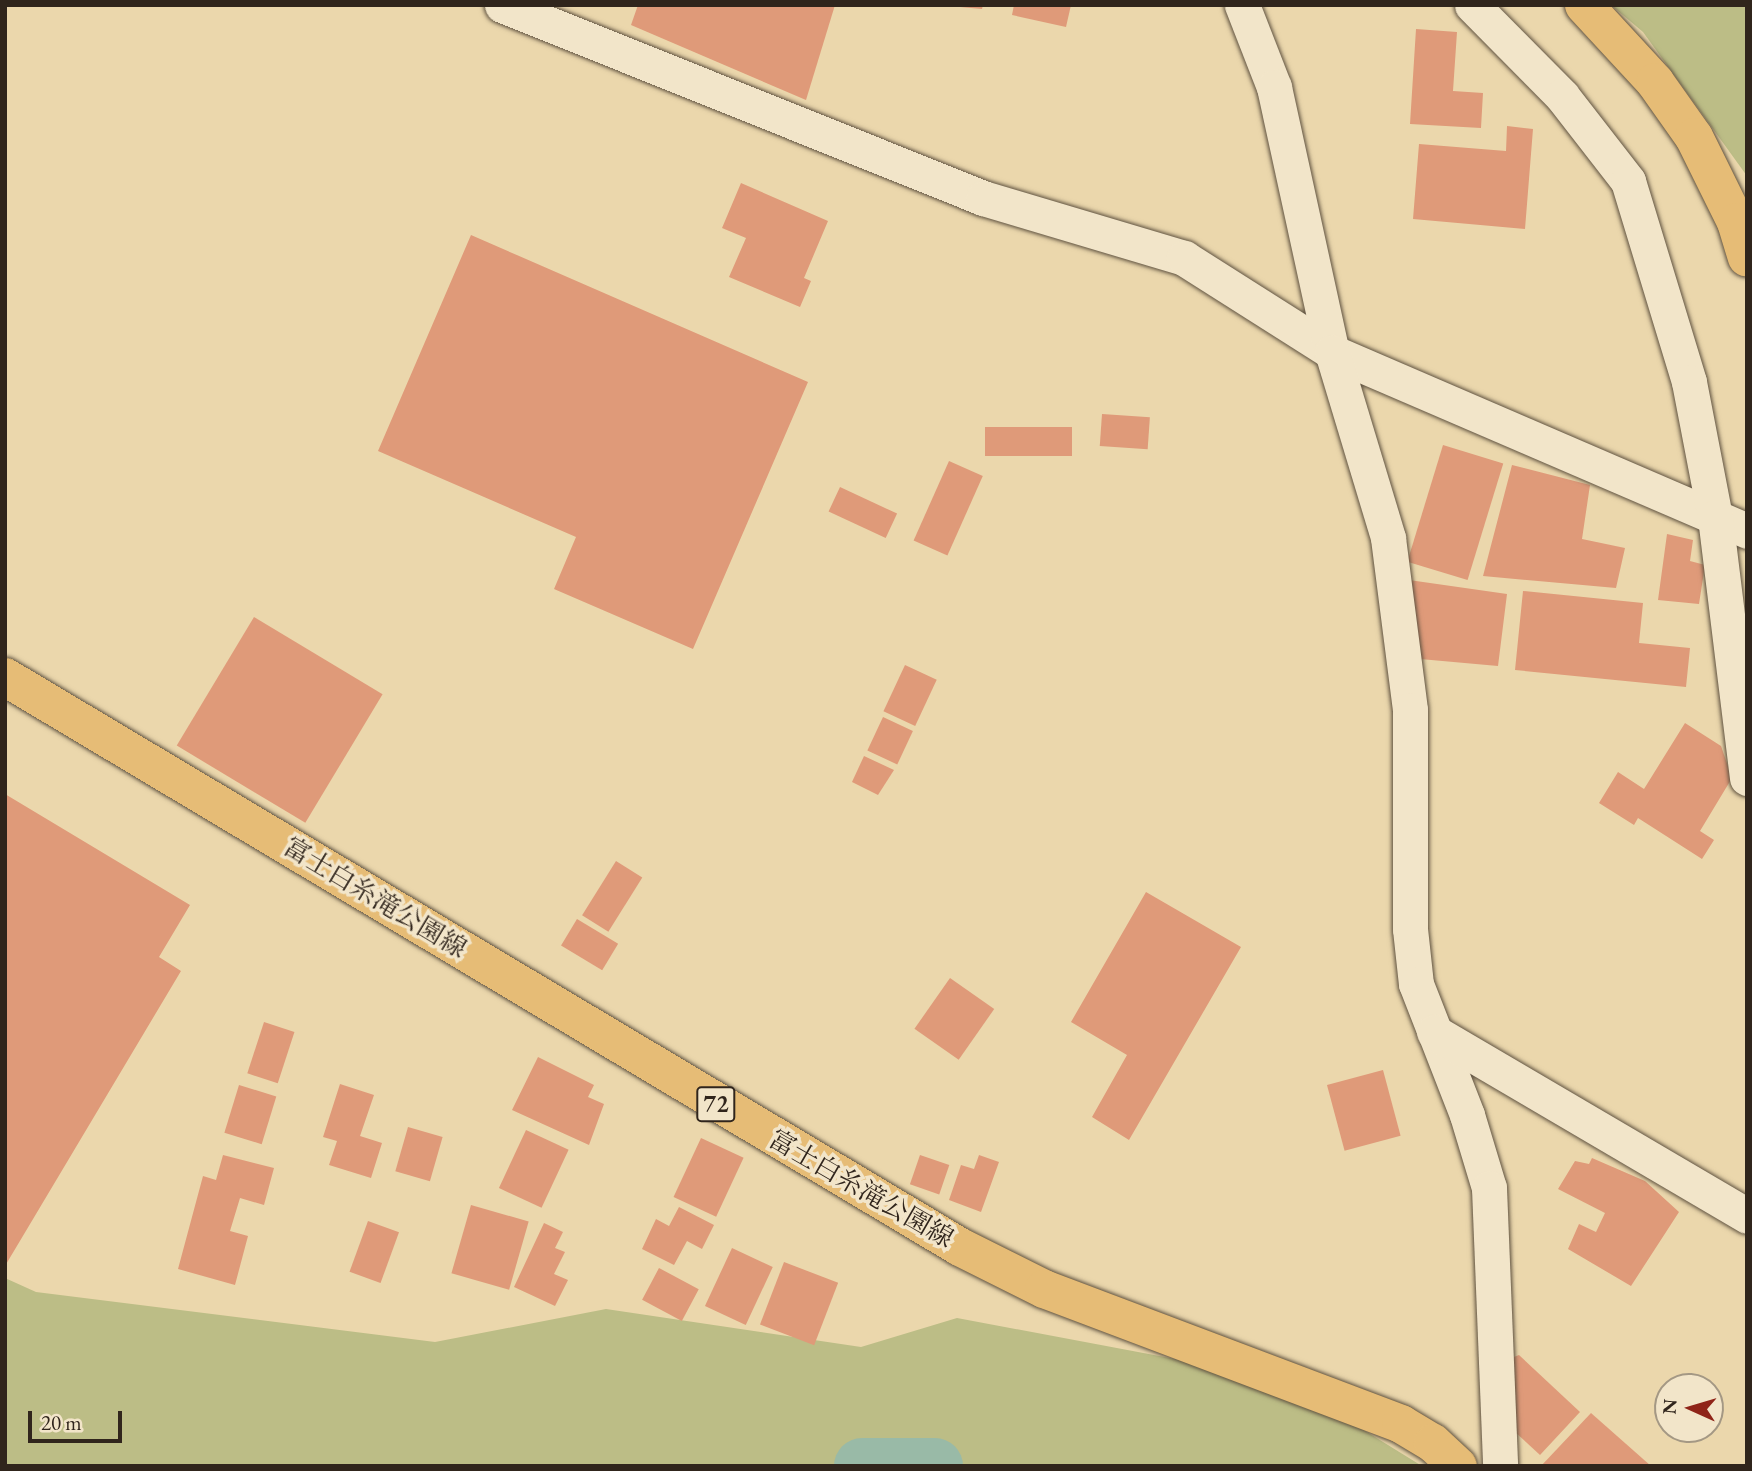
<!DOCTYPE html>
<meta charset="utf-8">
<style>
body{margin:0}
#map{position:relative;width:1752px;height:1471px;overflow:hidden;background:#ebd7ac;font-family:"EB Garamond","Noto Serif JP",serif}
div>[style]{position:absolute}
[style*='--x']{left:calc(var(--x)*1px);top:calc(var(--y)*1px);width:calc(var(--w)*1px);rotate:calc(var(--a)*1deg)}
.green>*{inset:0;background:#bcbd86}
.river>*{height:56px;margin:-28px;padding:0 28px;transform-origin:28px;border-radius:28px;background:#99baa7}
.building>*{inset:0;background:#df9a79;transform-origin:0 0}
.roads{filter:drop-shadow(0 0 2px #5f5240) drop-shadow(0 0 2px #5f5240)}
.minor>*{height:35px;margin:-17.5px;padding:0 17.5px;transform-origin:17.5px;border-radius:17.5px;background:#f2e5c9}
.major>*{height:38px;margin:-19px;padding:0 19px;transform-origin:19px;border-radius:19px;background:#e6bc76}
.highway>*{height:38px;margin:-19px;padding:0 19px;transform-origin:19px;border-radius:19px;background:#e6bc76}
span{translate:-50% -50%;white-space:nowrap;text-align:center;line-height:1.15;-webkit-text-stroke:7px #f2e5c9;paint-order:stroke}
.shield-label span{padding:2px 5px;background:#f2e5c9;border:2px solid;border-radius:5px;-webkit-text-stroke-width:0}
.shield-label{font-size:24px;color:#30251c;font-weight:700}
.street-label{font-size:26px;color:#30251c}
.frame{position:absolute;inset:0;border:7px solid #30251c;pointer-events:none}
.north{position:absolute;left:1654px;top:1373px;width:70px;height:70px;box-sizing:border-box;background:#f2e5c9;border:2px solid #a49884;border-radius:50%;rotate:274deg;font-size:19px;font-weight:700;line-height:28px;text-align:center;color:#30251c}
.north::after{content:'';display:block;margin:auto;width:24px;height:32px;background:#8f2418;clip-path:polygon(50% 0,100% 100%,50% 72%,0 100%)}
.scale{position:absolute;left:28px;top:1411px;width:94px;height:32px;box-sizing:border-box;border:4px solid #30251c;border-top:0;padding-left:9px;font-size:21px;line-height:24px;white-space:nowrap;color:#30251c;-webkit-text-stroke:5px #f2e5c9;paint-order:stroke}
</style>
<div id="map">
<div class="green">
<div style="clip-path:polygon(1611px 5px,1747px 5px,1747px 176px,1643px 32px)"></div>
<div style="clip-path:polygon(5px 1278px,36px 1292px,435px 1342px,606px 1309px,861px 1347px,957px 1318px,1281px 1379px,1422px 1466px,5px 1466px)"></div>
</div>
<div class="river">
<div style="--x:862;--y:1466;--w:73;--a:0"></div>
</div>
<div class="building">
<div style="clip-path:polygon(638px 5px,835px 5px,806px 100px,631px 25px)"></div>
<div style="clip-path:polygon(960px 5px,983px 5px,982px 9px,960px 7px)"></div>
<div style="clip-path:polygon(1014px 5px,1071px 5px,1066px 27px,1012px 15px)"></div>
<div style="clip-path:polygon(1416px 29px,1457px 32px,1453px 91px,1483px 93px,1481px 128px,1410px 124px)"></div>
<div style="clip-path:polygon(1507px 126px,1533px 129px,1525px 229px,1413px 219px,1419px 144px,1506px 151px)"></div>
<div style="clip-path:polygon(741px 183px,828px 221px,804px 278px,811px 281px,800px 307px,729px 277px,746px 238px,722px 228px)"></div>
<div style="clip-path:polygon(471px 235px,808px 382px,693px 649px,554px 589px,576px 537px,378px 451px)"></div>
<div style="left:1102px;top:414px;width:48px;height:32px;rotate:4deg"></div>
<div style="left:1072px;top:427px;width:29px;height:87px;rotate:90deg"></div>
<div style="left:1443px;top:445px;width:63px;height:122px;rotate:17deg"></div>
<div style="left:949px;top:461px;width:37px;height:87px;rotate:24deg"></div>
<div style="clip-path:polygon(1512px 465px,1590px 485px,1582px 539px,1625px 548px,1616px 588px,1483px 576px)"></div>
<div style="left:840px;top:487px;width:63px;height:27px;rotate:25deg"></div>
<div style="clip-path:polygon(1667px 534px,1693px 540px,1690px 561px,1705px 565px,1699px 604px,1658px 600px)"></div>
<div style="clip-path:polygon(1402px 579px,1507px 594px,1498px 666px,1409px 658px)"></div>
<div style="clip-path:polygon(1523px 591px,1643px 603px,1639px 643px,1690px 648px,1686px 687px,1515px 670px)"></div>
<div style="left:254px;top:617px;width:150px;height:150px;rotate:31deg"></div>
<div style="left:905px;top:665px;width:35px;height:51px;rotate:25deg"></div>
<div style="left:883px;top:717px;width:33px;height:37px;rotate:25deg"></div>
<div style="clip-path:polygon(1685px 723px,1721px 746px,1732px 778px,1700px 831px,1714px 840px,1702px 859px,1638px 818px,1634px 825px,1599px 803px,1618px 772px,1644px 789px)"></div>
<div style="clip-path:polygon(864px 756px,894px 770px,878px 795px,852px 782px)"></div>
<div style="clip-path:polygon(5px 794px,190px 905px,159px 957px,181px 971px,5px 1266px)"></div>
<div style="left:616px;top:861px;width:31px;height:64px;rotate:32deg"></div>
<div style="clip-path:polygon(1146px 892px,1241px 947px,1129px 1140px,1092px 1117px,1127px 1055px,1071px 1022px)"></div>
<div style="left:577px;top:919px;width:48px;height:31px;rotate:31deg"></div>
<div style="left:950px;top:978px;width:54px;height:62px;rotate:35deg"></div>
<div style="left:264px;top:1022px;width:32px;height:54px;rotate:18deg"></div>
<div style="clip-path:polygon(538px 1057px,594px 1085px,588px 1097px,604px 1104px,589px 1145px,512px 1110px)"></div>
<div style="left:1383px;top:1070px;width:68px;height:58px;rotate:75deg"></div>
<div style="clip-path:polygon(340px 1084px,374px 1095px,360px 1136px,382px 1143px,371px 1178px,329px 1165px,337px 1141px,323px 1137px)"></div>
<div style="left:239px;top:1085px;width:39px;height:50px;rotate:17deg"></div>
<div style="left:408px;top:1127px;width:36px;height:46px;rotate:16deg"></div>
<div style="left:526px;top:1130px;width:47px;height:64px;rotate:25deg"></div>
<div style="left:701px;top:1138px;width:47px;height:65px;rotate:25deg"></div>
<div style="clip-path:polygon(223px 1155px,274px 1168px,264px 1205px,240px 1198px,230px 1231px,248px 1236px,235px 1285px,178px 1269px,203px 1176px,216px 1180px)"></div>
<div style="left:920px;top:1155px;width:31px;height:31px;rotate:19deg"></div>
<div style="clip-path:polygon(979px 1155px,999px 1162px,981px 1212px,949px 1200px,961px 1165px,974px 1169px)"></div>
<div style="clip-path:polygon(1592px 1158px,1645px 1181px,1679px 1212px,1631px 1286px,1568px 1249px,1579px 1224px,1596px 1232px,1605px 1213px,1558px 1189px,1575px 1161px,1589px 1164px)"></div>
<div style="left:471px;top:1205px;width:60px;height:71px;rotate:16deg"></div>
<div style="clip-path:polygon(679px 1207px,714px 1225px,702px 1249px,687px 1241px,674px 1265px,642px 1249px,656px 1219px,669px 1226px)"></div>
<div style="left:368px;top:1221px;width:33px;height:54px;rotate:20deg"></div>
<div style="clip-path:polygon(544px 1223px,563px 1232px,555px 1248px,565px 1252px,554px 1274px,568px 1280px,555px 1306px,514px 1287px)"></div>
<div style="left:732px;top:1248px;width:45px;height:64px;rotate:25deg"></div>
<div style="left:784px;top:1262px;width:58px;height:67px;rotate:21deg"></div>
<div style="left:659px;top:1268px;width:45px;height:36px;rotate:28deg"></div>
<div style="clip-path:polygon(1519px 1355px,1580px 1412px,1540px 1455px,1515px 1432px,1514px 1357px)"></div>
<div style="clip-path:polygon(1591px 1413px,1651px 1466px,1541px 1466px)"></div>
</div>
<div class="roads">
<div class="minor">
<div style="--x:502;--y:5;--w:518;--a:21.86"></div>
<div style="--x:983;--y:198;--w:210;--a:16.6"></div>
<div style="--x:1184;--y:258;--w:175;--a:32.4"></div>
<div style="--x:1332;--y:352;--w:452;--a:23.3"></div>
<div style="--x:1242;--y:5;--w:88;--a:68.7"></div>
<div style="--x:1274;--y:87;--w:271;--a:77.7"></div>
<div style="--x:1332;--y:352;--w:194;--a:73.2"></div>
<div style="--x:1388;--y:538;--w:173;--a:82.7"></div>
<div style="--x:1410;--y:710;--w:219;--a:90"></div>
<div style="--x:1410;--y:929;--w:55;--a:83.8"></div>
<div style="--x:1416;--y:984;--w:141;--a:68.7"></div>
<div style="--x:1467;--y:1115;--w:76;--a:73.2"></div>
<div style="--x:1489;--y:1188;--w:278;--a:87.7"></div>
<div style="--x:1472;--y:5;--w:128;--a:45.3"></div>
<div style="--x:1562;--y:96;--w:108;--a:52.2"></div>
<div style="--x:1628;--y:181;--w:210;--a:73.1"></div>
<div style="--x:1689;--y:382;--w:137;--a:79.1"></div>
<div style="--x:1715;--y:517;--w:263;--a:83"></div>
<div style="--x:1434;--y:1032;--w:363;--a:30.4"></div>
</div>
<div class="major">
<div style="--x:5;--y:677;--w:1112;--a:30.83"></div>
<div style="--x:960;--y:1247;--w:94;--a:26.6"></div>
<div style="--x:1044;--y:1289;--w:382;--a:20.7"></div>
<div style="--x:1401;--y:1424;--w:37;--a:31"></div>
<div style="--x:1433;--y:1443;--w:34;--a:43"></div>
</div>
<div class="highway">
<div style="--x:1584;--y:5;--w:105;--a:47.3"></div>
<div style="--x:1655;--y:82;--w:67;--a:54.7"></div>
<div style="--x:1694;--y:137;--w:95;--a:63.7"></div>
<div style="--x:1736;--y:222;--w:37;--a:73"></div>
</div>
</div>
<div class="shield-label">
<span style="left:716px;top:1104px">72</span>
</div>
<div class="street-label">
<span style="left:375px;top:898px;rotate:31deg">富士白糸滝公園線</span>
<span style="left:861px;top:1189px;rotate:30deg">富士白糸滝公園線</span>
</div>
<div class="frame"></div>
<div class="north">N</div>
<div class="scale">20 m</div>
</div>
